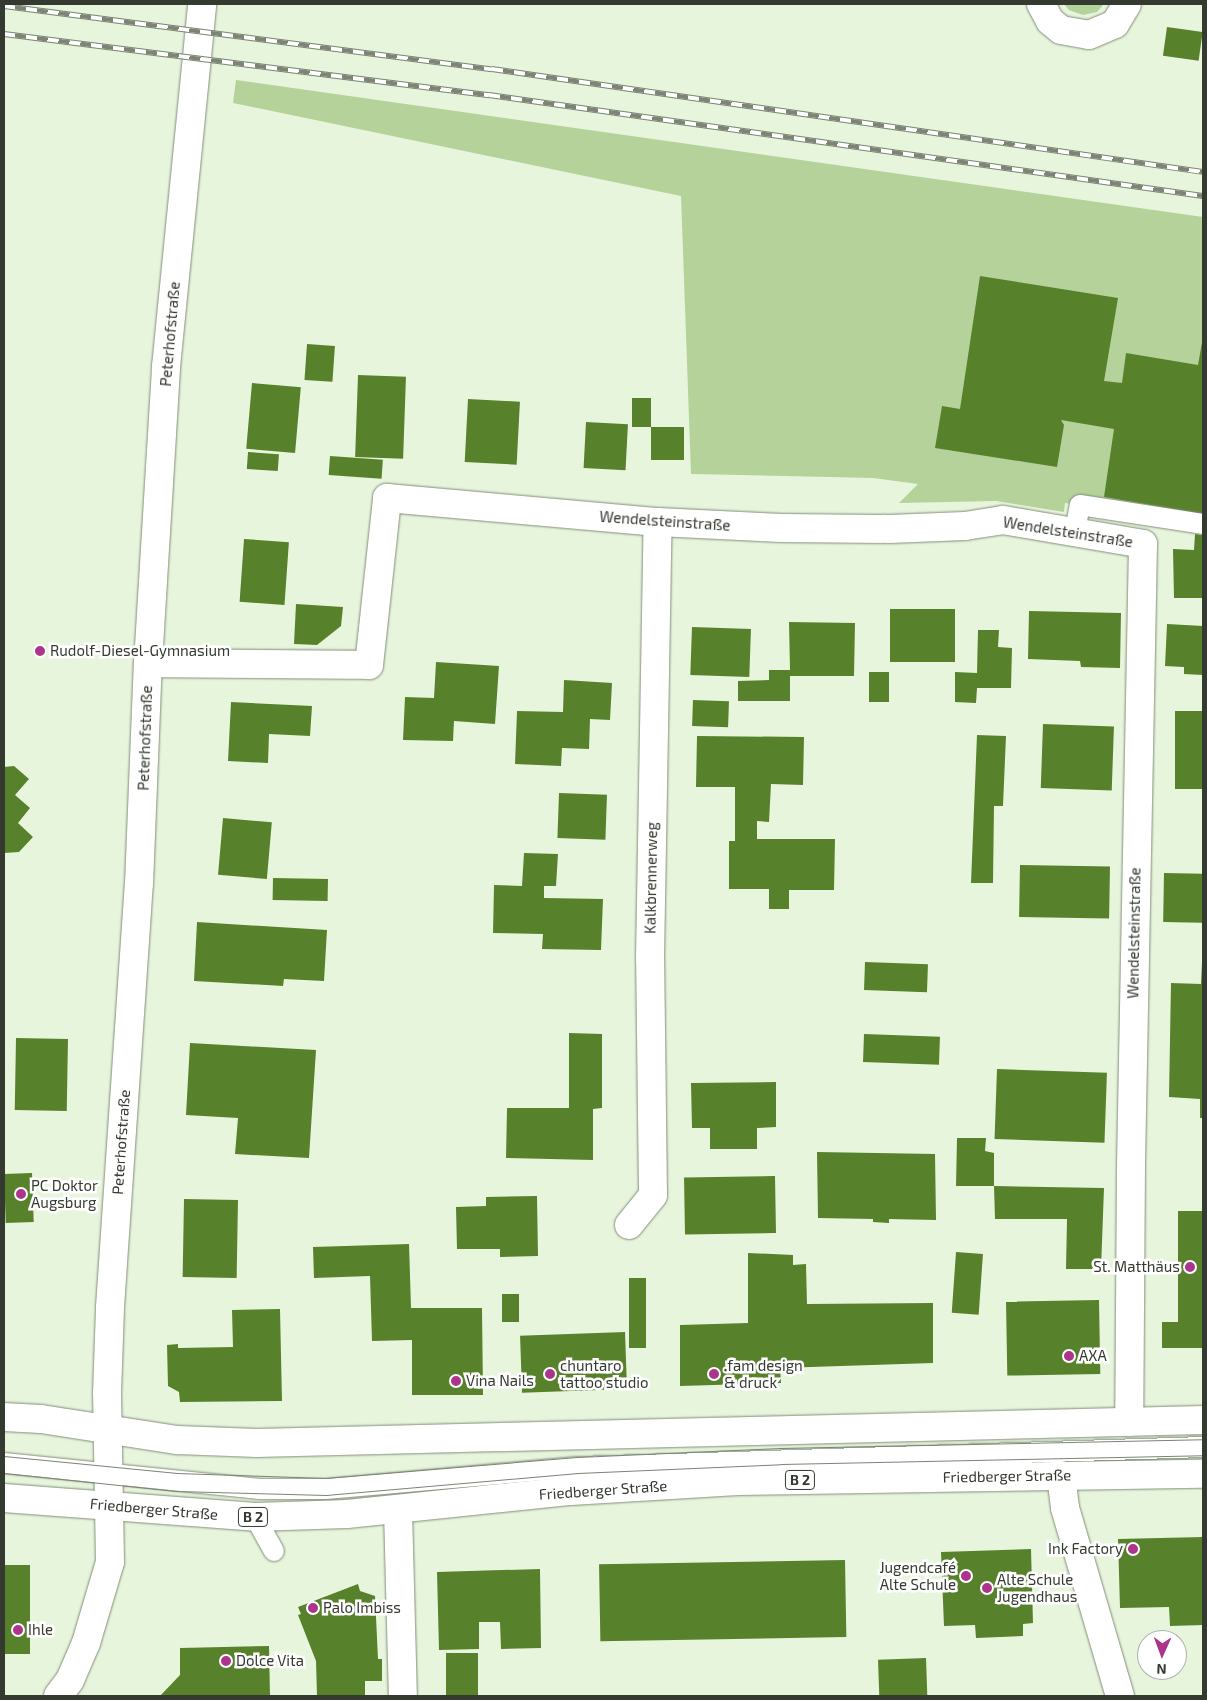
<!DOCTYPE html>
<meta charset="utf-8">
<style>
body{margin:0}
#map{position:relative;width:1207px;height:1700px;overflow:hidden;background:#e8f5dd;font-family:"Exo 2",sans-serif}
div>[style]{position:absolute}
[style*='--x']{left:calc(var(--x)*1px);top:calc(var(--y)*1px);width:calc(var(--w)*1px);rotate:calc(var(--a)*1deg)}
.green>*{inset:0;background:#b4d29a}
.building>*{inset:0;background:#58812b;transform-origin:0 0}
.roads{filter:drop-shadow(0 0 1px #828d78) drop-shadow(0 0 1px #828d78)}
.service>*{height:20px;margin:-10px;padding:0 10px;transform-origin:10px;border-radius:10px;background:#fff}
.minor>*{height:28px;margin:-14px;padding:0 14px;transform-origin:14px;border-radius:14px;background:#fff}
.primary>*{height:28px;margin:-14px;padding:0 14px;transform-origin:14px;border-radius:14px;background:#fff}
.tram>*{height:1px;margin:-0.5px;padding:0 0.5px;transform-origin:0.5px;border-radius:0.5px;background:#7c8475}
.rail>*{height:5.5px;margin-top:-2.75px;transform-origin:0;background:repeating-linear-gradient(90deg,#fff 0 11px,#7c8475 0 22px);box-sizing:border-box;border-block:1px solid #7c8475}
.dots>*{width:14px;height:14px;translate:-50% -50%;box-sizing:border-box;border:2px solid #fff;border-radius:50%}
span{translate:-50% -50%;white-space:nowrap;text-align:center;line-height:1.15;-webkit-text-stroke:5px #fff;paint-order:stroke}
.shield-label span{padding:1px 4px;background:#fff;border:1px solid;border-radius:4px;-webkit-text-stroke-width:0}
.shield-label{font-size:14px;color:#353a31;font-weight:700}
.street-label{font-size:15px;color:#353a31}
.poi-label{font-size:15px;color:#353a31}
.left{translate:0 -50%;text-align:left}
.right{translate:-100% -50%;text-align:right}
.frame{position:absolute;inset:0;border:5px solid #353a31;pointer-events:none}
.north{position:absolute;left:1137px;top:1630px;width:50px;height:50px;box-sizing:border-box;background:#fff;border:1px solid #aeb0ad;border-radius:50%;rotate:182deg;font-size:14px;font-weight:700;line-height:20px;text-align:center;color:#353a31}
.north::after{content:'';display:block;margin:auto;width:18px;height:22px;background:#ac348a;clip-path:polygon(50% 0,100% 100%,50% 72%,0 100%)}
</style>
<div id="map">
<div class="green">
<div style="clip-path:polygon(1064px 4px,1104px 4px,1097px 12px,1083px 15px,1069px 10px)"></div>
<div style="clip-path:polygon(236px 80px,1203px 217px,1203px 521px,1065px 503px,1064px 512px,996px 501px,899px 503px,918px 484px,873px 478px,691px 474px,681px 196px,233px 103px)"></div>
</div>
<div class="building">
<div style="left:1167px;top:27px;width:36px;height:29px;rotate:8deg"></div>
<div style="clip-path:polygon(980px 276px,1118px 298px,1104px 381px,1122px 383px,1126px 353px,1198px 365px,1203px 337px,1203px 514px,1104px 497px,1114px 429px,1061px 420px,1064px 425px,1057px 467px,935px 448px,942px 406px,960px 409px)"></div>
<div style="left:307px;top:344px;width:28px;height:36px;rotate:4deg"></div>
<div style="left:358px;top:375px;width:48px;height:82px;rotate:2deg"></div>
<div style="left:252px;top:383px;width:49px;height:66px;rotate:5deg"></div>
<div style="left:651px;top:398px;width:29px;height:19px;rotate:90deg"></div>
<div style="left:468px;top:399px;width:52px;height:63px;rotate:3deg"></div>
<div style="left:586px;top:422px;width:42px;height:46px;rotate:3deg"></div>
<div style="left:651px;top:427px;width:33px;height:33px"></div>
<div style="left:248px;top:452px;width:31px;height:17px;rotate:4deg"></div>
<div style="left:330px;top:456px;width:53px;height:19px;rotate:4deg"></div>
<div style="clip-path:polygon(1195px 534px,1203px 535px,1203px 598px,1174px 598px,1173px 549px,1194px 550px)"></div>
<div style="left:244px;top:539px;width:45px;height:63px;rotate:4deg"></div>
<div style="clip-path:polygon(296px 604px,343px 607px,341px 626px,317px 645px,294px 644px)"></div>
<div style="left:890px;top:609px;width:65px;height:53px"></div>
<div style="clip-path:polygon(1029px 611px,1121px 613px,1120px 668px,1081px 667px,1080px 661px,1028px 659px)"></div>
<div style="clip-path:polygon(789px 622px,855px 623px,854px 676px,790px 676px,790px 701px,738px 701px,738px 681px,769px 680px,769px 670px,790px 670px)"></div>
<div style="clip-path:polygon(1167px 624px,1203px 626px,1203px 675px,1184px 674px,1184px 667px,1165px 666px)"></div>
<div style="left:692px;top:627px;width:59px;height:48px;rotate:2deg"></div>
<div style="clip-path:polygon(978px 630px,999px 630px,998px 647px,1012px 648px,1011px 688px,977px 688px,976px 703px,955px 702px,955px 672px,977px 673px)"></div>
<div style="clip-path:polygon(436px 662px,499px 666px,495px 724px,454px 721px,453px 741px,403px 740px,405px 697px,434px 698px)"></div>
<div style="left:869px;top:672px;width:20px;height:30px"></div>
<div style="clip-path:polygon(564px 680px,612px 683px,610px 720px,590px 719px,589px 749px,562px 748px,561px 766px,515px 764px,517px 711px,563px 712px)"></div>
<div style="left:693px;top:700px;width:36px;height:26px;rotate:2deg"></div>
<div style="clip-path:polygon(231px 702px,312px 706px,310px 736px,269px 734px,268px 763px,228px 761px)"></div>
<div style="left:1175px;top:711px;width:28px;height:78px"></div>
<div style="left:1043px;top:724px;width:71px;height:64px;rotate:2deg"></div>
<div style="clip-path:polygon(977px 735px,1006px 736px,1003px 806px,994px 806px,993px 883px,971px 883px)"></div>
<div style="clip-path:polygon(697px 736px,804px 737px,803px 785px,771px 784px,769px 822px,757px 821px,757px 839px,835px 839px,834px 890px,789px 890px,789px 909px,769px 909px,769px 889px,729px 889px,729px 841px,735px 841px,735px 787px,696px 787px)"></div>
<div style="clip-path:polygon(14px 766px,29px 779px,15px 795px,30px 808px,18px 823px,33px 837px,19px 852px,4px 853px,4px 767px)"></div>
<div style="left:559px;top:793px;width:48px;height:45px;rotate:2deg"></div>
<div style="left:223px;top:818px;width:49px;height:57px;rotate:5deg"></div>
<div style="clip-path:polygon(524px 853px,558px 854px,556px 886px,544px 886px,544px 898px,603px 899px,601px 950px,542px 949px,543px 934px,493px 933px,494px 885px,522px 886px)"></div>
<div style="left:1020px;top:865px;width:90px;height:52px;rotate:1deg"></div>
<div style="left:1164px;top:873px;width:39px;height:49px;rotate:1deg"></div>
<div style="left:273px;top:878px;width:55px;height:22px;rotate:1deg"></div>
<div style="clip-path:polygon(197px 922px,327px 930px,324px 981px,284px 979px,283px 986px,194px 981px)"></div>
<div style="left:865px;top:962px;width:63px;height:28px;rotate:2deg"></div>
<div style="clip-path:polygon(1202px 962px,1203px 962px,1203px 1118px,1200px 1118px,1200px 1099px,1169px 1097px,1171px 983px,1201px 984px)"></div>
<div style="clip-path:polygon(569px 1033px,602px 1034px,602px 1108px,593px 1109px,593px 1160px,506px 1158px,507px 1108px,569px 1108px)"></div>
<div style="left:864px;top:1034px;width:76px;height:28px;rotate:2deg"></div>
<div style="left:16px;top:1038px;width:52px;height:72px;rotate:1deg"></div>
<div style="clip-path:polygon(190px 1043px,316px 1050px,309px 1158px,235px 1154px,238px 1118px,186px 1115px)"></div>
<div style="left:997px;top:1069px;width:110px;height:70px;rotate:2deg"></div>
<div style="clip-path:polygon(776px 1082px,776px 1127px,757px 1128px,757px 1149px,710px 1149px,710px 1128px,692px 1128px,691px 1083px)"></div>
<div style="clip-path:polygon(957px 1138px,986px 1138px,985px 1151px,994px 1153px,994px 1186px,1104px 1188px,1101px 1269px,1066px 1269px,1067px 1219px,995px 1219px,994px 1186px,956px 1186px)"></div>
<div style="clip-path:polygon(817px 1152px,935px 1154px,936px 1220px,889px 1219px,889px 1223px,873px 1222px,873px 1219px,818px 1218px)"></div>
<div style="left:32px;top:1173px;width:49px;height:28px;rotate:88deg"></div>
<div style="left:775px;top:1176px;width:57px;height:91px;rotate:89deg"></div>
<div style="clip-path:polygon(537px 1196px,538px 1256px,500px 1257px,500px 1249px,457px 1249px,456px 1207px,486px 1206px,486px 1197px)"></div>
<div style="left:184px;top:1199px;width:54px;height:78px;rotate:1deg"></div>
<div style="clip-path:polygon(1178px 1211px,1203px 1211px,1203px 1348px,1162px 1348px,1162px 1322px,1178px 1322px)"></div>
<div style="clip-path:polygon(409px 1244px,411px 1308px,482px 1308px,483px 1395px,412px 1395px,412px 1340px,372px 1341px,370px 1276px,314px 1278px,313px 1247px)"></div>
<div style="left:956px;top:1252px;width:27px;height:61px;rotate:4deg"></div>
<div style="clip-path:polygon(748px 1253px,793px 1255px,793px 1265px,806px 1264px,807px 1304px,933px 1303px,933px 1363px,780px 1368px,781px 1383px,680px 1386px,680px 1325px,748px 1323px)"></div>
<div style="left:629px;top:1278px;width:17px;height:70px"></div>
<div style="left:502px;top:1294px;width:17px;height:28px"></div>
<div style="left:1099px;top:1300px;width:74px;height:93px;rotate:89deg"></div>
<div style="clip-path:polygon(280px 1309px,282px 1401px,180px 1402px,179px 1392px,168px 1386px,167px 1345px,178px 1344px,178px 1348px,233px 1347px,232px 1310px)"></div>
<div style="left:625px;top:1332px;width:57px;height:105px;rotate:88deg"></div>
<div style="clip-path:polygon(1203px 1537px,1203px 1625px,1170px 1626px,1169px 1607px,1120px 1608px,1118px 1539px)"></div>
<div style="clip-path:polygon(1031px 1549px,1033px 1623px,1023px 1624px,1023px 1636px,976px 1638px,975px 1625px,944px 1626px,941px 1552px)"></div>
<div style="left:845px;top:1560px;width:77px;height:246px;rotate:89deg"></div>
<div style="left:4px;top:1565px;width:26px;height:89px"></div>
<div style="clip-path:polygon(540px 1569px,541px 1648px,501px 1649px,500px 1622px,479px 1622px,479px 1649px,439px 1650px,437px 1572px)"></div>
<div style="clip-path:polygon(358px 1584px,360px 1591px,375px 1596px,378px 1659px,382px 1659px,382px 1681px,365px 1681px,365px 1696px,317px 1696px,316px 1661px,298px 1615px,301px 1614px,298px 1607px)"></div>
<div style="clip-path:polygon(269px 1646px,270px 1696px,160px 1696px,180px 1675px,180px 1648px)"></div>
<div style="left:446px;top:1653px;width:32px;height:43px"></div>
<div style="left:926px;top:1658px;width:38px;height:48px;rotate:88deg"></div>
</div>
<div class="roads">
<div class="service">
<div style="--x:1075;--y:532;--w:27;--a:-80"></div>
<div style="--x:1080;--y:505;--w:124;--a:8.8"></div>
<div style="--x:4;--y:1463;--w:255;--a:5.8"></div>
<div style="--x:258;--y:1489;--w:68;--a:0"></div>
<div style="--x:326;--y:1489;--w:253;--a:-5"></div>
<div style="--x:578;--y:1467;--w:625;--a:-1.83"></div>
<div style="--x:255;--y:1517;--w:39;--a:61"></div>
</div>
<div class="minor">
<div style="--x:1041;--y:4;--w:19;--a:62"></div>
<div style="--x:1050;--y:21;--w:14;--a:39"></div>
<div style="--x:1061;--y:30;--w:28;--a:10"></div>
<div style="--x:1089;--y:35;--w:28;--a:-23"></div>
<div style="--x:1115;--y:24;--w:23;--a:-59"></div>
<div style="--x:148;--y:663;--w:221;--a:0.5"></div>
<div style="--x:369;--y:665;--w:168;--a:-83.8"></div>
<div style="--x:387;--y:498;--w:272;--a:5.1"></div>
<div style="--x:658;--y:522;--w:123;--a:2.8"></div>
<div style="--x:781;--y:528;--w:108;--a:0.5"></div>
<div style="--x:889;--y:529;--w:76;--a:-2.3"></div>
<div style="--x:965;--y:526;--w:38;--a:-9"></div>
<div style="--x:1003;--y:520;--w:142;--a:9.7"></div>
<div style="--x:1143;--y:544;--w:621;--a:91.11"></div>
<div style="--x:1131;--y:1165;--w:257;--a:90.4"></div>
<div style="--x:629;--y:1225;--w:38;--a:-51"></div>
<div style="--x:653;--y:1195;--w:236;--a:-90.7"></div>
<div style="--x:650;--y:959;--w:437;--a:-89"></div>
<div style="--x:1061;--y:1475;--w:33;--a:83"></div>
<div style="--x:1065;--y:1508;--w:196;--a:73.7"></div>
<div style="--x:398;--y:1510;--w:186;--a:88.5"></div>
<div style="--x:58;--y:1696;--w:20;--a:-53"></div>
<div style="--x:70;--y:1680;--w:40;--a:-66.6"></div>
<div style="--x:86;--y:1643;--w:84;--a:-73.5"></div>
<div style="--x:110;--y:1562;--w:168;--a:-91"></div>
<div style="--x:107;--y:1394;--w:87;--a:-88"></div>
<div style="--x:110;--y:1307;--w:424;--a:-86.1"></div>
<div style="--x:139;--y:884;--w:221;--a:-87.7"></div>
<div style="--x:148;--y:663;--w:297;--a:-86.5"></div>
<div style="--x:166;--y:367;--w:365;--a:-84.3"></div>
</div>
<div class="primary">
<div style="--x:4;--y:1417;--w:37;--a:3"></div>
<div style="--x:41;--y:1419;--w:138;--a:8.8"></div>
<div style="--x:177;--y:1440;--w:80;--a:2.1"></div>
<div style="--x:257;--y:1443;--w:946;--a:-1.39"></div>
<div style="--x:4;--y:1498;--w:252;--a:4.3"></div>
<div style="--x:255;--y:1517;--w:92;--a:-1.9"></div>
<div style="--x:347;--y:1514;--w:225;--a:-5.9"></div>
<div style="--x:571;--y:1491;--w:167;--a:-3.4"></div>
<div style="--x:738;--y:1481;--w:465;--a:-0.9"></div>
</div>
</div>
<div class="tram">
<div style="--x:4;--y:1456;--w:174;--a:5.6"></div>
<div style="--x:177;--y:1473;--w:149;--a:1.9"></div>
<div style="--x:326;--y:1478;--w:252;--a:-4.8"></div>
<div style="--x:577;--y:1457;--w:204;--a:-2.5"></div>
<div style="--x:781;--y:1448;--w:422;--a:-1.2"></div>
<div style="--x:4;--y:1473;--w:173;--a:6"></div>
<div style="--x:176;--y:1491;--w:150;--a:1.5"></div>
<div style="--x:326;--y:1495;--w:253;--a:-5"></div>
<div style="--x:578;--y:1473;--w:203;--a:-2.5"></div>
<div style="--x:781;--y:1464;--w:422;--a:-1.2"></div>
</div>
<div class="rail">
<div style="--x:4;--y:6;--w:492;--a:7.4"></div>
<div style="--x:492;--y:69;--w:718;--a:8.24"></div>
<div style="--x:4;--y:34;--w:489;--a:7.2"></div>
<div style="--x:489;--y:95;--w:721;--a:8.05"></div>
</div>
<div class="dots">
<div style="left:40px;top:651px;background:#ac348a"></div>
<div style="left:21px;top:1194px;background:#ac348a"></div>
<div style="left:1190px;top:1267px;background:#ac348a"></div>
<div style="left:1069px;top:1356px;background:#ac348a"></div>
<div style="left:550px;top:1374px;background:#ac348a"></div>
<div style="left:714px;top:1374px;background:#ac348a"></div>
<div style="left:456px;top:1381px;background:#ac348a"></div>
<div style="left:1133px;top:1549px;background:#ac348a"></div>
<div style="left:966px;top:1576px;background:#ac348a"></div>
<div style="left:987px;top:1588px;background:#ac348a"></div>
<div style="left:313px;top:1608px;background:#ac348a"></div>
<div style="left:18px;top:1630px;background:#ac348a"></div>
<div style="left:226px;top:1661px;background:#ac348a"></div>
</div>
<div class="shield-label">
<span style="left:800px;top:1480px">B 2</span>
<span style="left:253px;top:1517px">B 2</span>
</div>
<div class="street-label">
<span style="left:170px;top:334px;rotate:-85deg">Peterhofstraße</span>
<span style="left:665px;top:521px;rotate:4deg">Wendelsteinstraße</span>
<span style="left:1068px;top:532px;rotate:9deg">Wendelsteinstraße</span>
<span style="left:145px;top:738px;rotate:-88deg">Peterhofstraße</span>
<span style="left:651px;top:878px;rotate:-89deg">Kalkbrennerweg</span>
<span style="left:1134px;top:933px;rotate:-89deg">Wendelsteinstraße</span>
<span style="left:121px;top:1142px;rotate:-86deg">Peterhofstraße</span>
<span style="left:1007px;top:1476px;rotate:-1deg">Friedberger Straße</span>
<span style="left:603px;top:1490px;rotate:-4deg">Friedberger Straße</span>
<span style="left:154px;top:1509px;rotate:5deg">Friedberger Straße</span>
</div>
<div class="poi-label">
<span class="left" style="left:50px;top:651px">Rudolf-Diesel-Gymnasium</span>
<span class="left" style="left:31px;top:1194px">PC Doktor<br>Augsburg</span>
<span class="right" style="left:1180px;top:1267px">St. Matthäus</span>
<span class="left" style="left:1079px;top:1356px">AXA</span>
<span class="left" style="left:560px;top:1374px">chuntaro<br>tattoo studio</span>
<span class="left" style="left:724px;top:1374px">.fam design<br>&amp; druck</span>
<span class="left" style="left:466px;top:1381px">Vina Nails</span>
<span class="right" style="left:1123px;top:1549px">Ink Factory</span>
<span class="right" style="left:956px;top:1576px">Jugendcafé<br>Alte Schule</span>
<span class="left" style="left:997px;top:1588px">Alte Schule<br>Jugendhaus</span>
<span class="left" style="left:323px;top:1608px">Palo Imbiss</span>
<span class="left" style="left:28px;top:1630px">Ihle</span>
<span class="left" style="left:236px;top:1661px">Dolce Vita</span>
</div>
<div class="frame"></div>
<div class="north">N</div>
</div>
